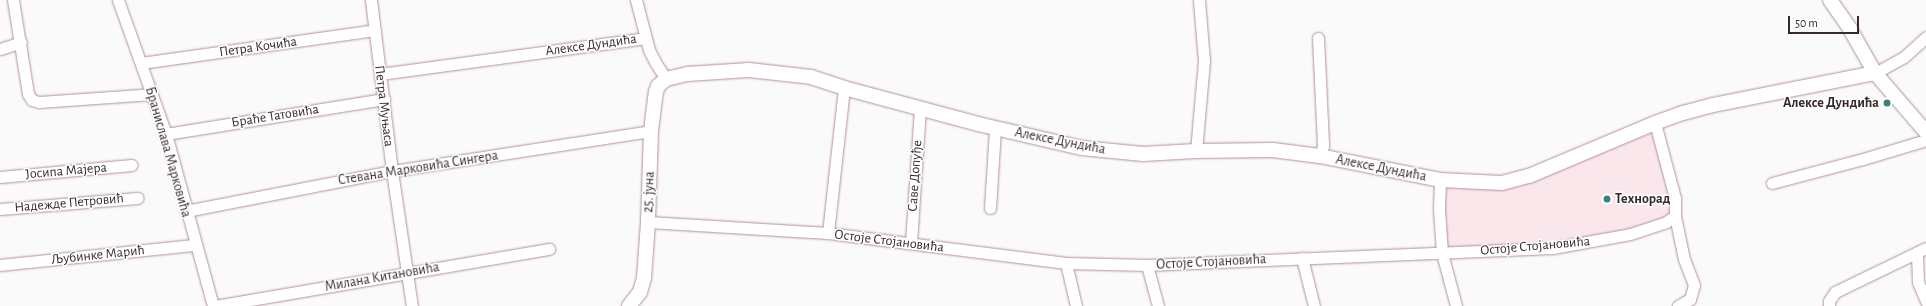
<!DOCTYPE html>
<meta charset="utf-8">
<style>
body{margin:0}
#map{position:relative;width:1926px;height:306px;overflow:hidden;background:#fafafa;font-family:"Alegreya Sans",sans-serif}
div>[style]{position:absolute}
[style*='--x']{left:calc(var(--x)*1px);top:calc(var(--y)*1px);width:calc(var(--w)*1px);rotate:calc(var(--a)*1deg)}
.built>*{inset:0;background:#fae7ec}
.roads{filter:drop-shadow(0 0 1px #b3909a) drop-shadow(0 0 1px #b3909a)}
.minor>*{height:11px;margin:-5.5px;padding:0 5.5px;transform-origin:5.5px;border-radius:5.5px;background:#fff}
.tertiary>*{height:14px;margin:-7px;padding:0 7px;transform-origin:7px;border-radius:7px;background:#fff}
.dots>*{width:11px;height:11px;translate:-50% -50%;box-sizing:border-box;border:2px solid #fff;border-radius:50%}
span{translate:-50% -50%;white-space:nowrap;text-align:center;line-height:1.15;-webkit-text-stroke:3px #fff;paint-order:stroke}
.street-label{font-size:14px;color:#37292d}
.poi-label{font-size:14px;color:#37292d;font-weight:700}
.right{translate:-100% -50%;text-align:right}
.left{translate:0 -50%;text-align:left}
.scale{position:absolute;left:1788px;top:16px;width:71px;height:18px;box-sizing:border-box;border:2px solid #37292d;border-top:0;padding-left:5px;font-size:12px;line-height:14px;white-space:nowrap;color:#37292d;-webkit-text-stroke:3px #fff;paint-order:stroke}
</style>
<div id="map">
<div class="built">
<div style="clip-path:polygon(1655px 123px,1675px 216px,1605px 240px,1442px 253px,1440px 180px,1494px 183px)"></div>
</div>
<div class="roads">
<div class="minor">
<div style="--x:13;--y:0;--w:95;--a:80.9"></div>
<div style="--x:28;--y:94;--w:7;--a:56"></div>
<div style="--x:32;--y:100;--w:7;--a:16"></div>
<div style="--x:39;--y:102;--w:113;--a:-4"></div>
<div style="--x:118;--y:0;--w:142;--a:70.3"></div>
<div style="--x:166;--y:134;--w:178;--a:74.7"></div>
<div style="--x:371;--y:0;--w:172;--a:83"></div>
<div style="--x:392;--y:171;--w:136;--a:81.6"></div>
<div style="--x:636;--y:0;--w:52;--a:75.4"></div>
<div style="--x:649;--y:50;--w:13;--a:63"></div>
<div style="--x:655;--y:62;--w:20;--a:57"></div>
<div style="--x:1318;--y:38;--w:108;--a:87.3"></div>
<div style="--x:1323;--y:146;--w:10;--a:107"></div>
<div style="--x:0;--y:49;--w:22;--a:-18"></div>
<div style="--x:141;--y:63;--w:236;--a:-8"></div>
<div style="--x:1875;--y:73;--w:33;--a:-29"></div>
<div style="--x:1904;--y:57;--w:30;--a:-42"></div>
<div style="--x:380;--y:74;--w:267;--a:-7.7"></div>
<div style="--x:166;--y:134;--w:221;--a:-9.1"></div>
<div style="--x:1196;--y:151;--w:90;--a:-84.9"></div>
<div style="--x:1204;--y:61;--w:61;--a:-94.7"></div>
<div style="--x:0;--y:177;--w:132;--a:-5.2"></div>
<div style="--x:1440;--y:180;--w:29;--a:92"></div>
<div style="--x:1439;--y:209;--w:44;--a:86.1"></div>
<div style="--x:1442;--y:253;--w:55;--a:75.2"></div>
<div style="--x:1772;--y:183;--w:94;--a:-14.8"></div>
<div style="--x:1863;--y:159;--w:66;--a:-16.8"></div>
<div style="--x:990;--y:208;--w:80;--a:-86.4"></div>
<div style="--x:0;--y:209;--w:138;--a:-4.6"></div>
<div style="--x:186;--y:211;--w:210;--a:-11"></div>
<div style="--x:392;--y:171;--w:262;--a:-8.8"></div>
<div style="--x:1675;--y:216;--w:44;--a:78.2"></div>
<div style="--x:1684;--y:259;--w:28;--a:69"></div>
<div style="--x:1694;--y:285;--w:15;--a:106"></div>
<div style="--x:1690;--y:299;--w:14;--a:150"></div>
<div style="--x:648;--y:222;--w:180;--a:3.5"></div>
<div style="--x:828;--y:233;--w:240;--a:7.2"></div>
<div style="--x:1066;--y:263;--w:81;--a:1.4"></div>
<div style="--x:1147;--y:265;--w:406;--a:-2.4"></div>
<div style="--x:1553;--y:248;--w:78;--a:-10.3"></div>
<div style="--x:1630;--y:234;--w:38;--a:-18"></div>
<div style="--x:1666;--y:222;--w:11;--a:-34"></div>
<div style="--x:1675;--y:216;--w:18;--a:-90"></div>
<div style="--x:1675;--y:198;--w:78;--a:-104.9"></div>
<div style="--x:828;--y:233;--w:146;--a:-83.7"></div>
<div style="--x:911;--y:243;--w:135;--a:-86.2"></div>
<div style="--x:1917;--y:253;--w:29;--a:88"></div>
<div style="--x:1918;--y:282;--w:21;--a:67"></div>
<div style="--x:1302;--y:258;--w:49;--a:76"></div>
<div style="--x:1066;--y:263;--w:44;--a:76.9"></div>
<div style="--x:0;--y:265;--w:196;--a:-5.9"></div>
<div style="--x:1147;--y:265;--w:42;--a:75"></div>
<div style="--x:215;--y:306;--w:339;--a:-9.7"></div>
<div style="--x:1829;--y:306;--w:5;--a:-90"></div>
<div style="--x:1829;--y:301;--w:11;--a:-56"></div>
<div style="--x:1835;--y:292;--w:101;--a:-25.8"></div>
</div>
<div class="tertiary">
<div style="--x:1830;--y:0;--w:35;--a:55"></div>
<div style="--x:1850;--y:29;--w:51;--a:60.4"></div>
<div style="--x:1875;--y:73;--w:78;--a:49.2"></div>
<div style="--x:629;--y:306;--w:18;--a:-52"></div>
<div style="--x:640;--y:292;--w:15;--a:-74"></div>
<div style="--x:644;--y:278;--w:56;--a:-85.9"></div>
<div style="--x:648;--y:222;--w:91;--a:-88.1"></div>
<div style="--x:651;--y:131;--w:39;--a:-83"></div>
<div style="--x:656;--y:92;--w:6;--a:-72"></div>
<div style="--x:658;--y:86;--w:11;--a:-41"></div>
<div style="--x:666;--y:79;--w:22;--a:-13"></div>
<div style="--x:687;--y:74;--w:62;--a:-3.7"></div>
<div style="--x:749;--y:70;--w:62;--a:6.4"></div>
<div style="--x:811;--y:77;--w:35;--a:18"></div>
<div style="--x:844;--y:88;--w:139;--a:15"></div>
<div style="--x:978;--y:124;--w:107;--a:13"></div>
<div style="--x:1082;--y:148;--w:61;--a:5.6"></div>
<div style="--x:1143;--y:154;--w:53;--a:-3.2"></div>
<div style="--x:1196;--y:151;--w:77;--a:-0.7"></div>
<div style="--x:1273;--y:150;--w:47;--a:7.3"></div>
<div style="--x:1320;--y:156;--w:122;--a:11.3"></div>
<div style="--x:1440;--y:180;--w:62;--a:2.8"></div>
<div style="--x:1502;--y:183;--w:28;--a:-15"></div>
<div style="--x:1529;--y:176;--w:137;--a:-22.8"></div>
<div style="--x:1655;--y:123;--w:30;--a:-20"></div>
<div style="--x:1683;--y:113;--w:31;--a:-15"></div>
<div style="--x:1713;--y:105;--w:165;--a:-11.2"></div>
</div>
</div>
<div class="dots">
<div style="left:1887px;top:103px;background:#3b827c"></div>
<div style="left:1607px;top:199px;background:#3b827c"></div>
</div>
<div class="street-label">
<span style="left:591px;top:45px;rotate:-8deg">Алексе Дундића</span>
<span style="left:258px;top:47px;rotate:-8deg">Петра Кочића</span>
<span style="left:384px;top:106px;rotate:83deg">Петра Муњаса</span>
<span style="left:275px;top:116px;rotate:-9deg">Браће Татовића</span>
<span style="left:1060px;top:141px;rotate:11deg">Алексе Дундића</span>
<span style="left:168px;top:152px;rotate:74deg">Бранислава Марковића</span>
<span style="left:418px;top:168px;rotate:-9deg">Стевана Марковића Сингера</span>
<span style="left:1381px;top:168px;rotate:11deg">Алексе Дундића</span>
<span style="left:66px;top:171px;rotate:-5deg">Јосипа Мајера</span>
<span style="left:915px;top:176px;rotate:-86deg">Саве Допуђе</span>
<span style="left:649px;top:192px;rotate:-88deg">25. јуна</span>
<span style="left:69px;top:203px;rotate:-5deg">Надежде Петровић</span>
<span style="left:889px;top:241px;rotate:7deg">Остоје Стојановића</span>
<span style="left:1535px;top:246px;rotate:-5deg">Остоје Стојановића</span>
<span style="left:98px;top:255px;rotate:-6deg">Љубинке Марић</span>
<span style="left:1211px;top:262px;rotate:-3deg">Остоје Стојановића</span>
<span style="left:382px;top:277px;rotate:-10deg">Милана Китановића</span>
</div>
<div class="poi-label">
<span class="right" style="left:1879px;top:103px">Алексе Дундића</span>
<span class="left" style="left:1615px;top:199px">Технорад</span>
</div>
<div class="scale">50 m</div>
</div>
